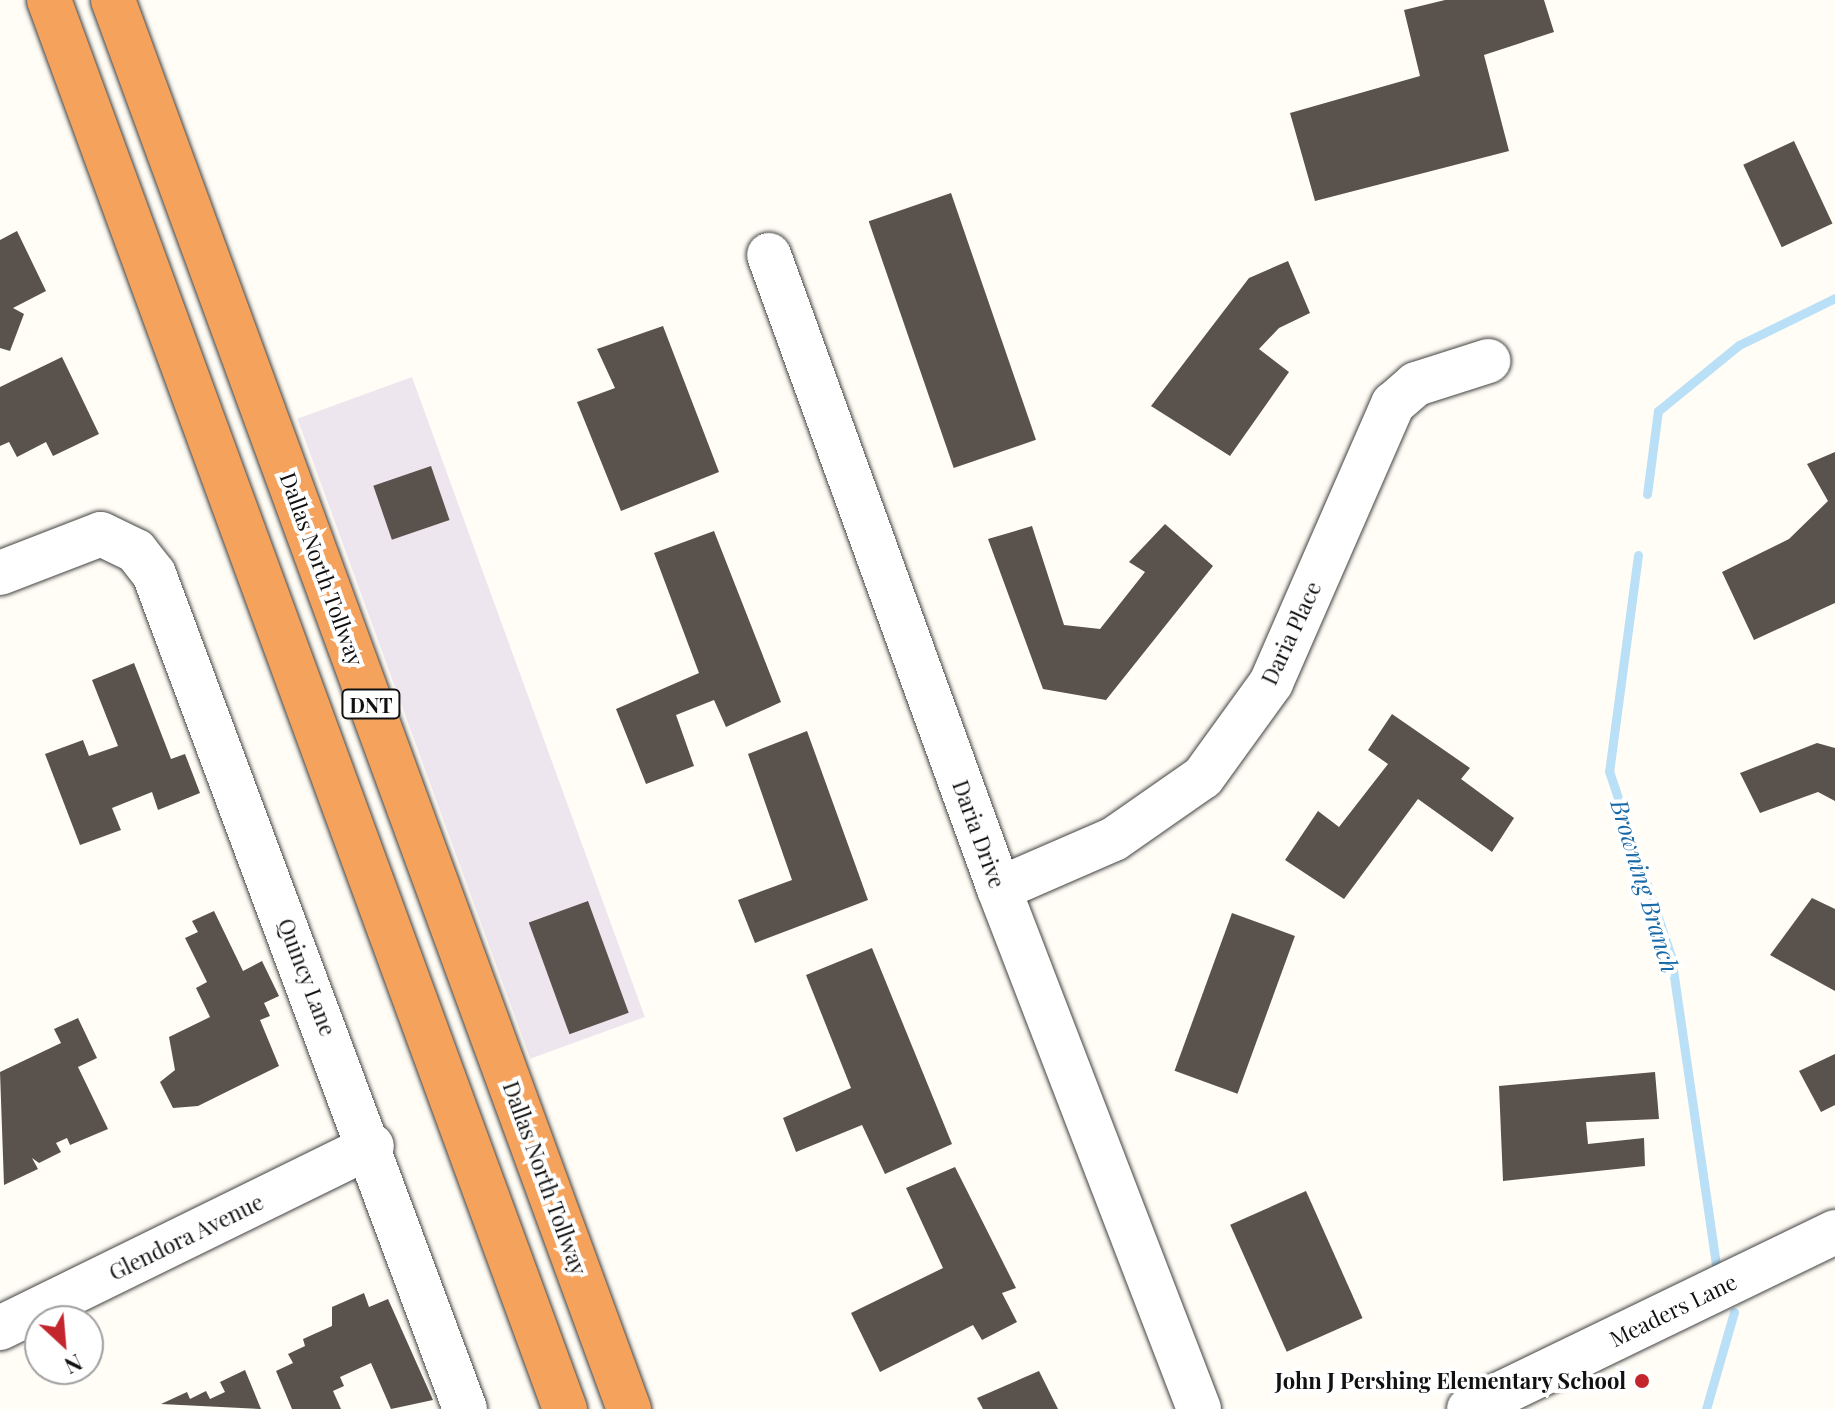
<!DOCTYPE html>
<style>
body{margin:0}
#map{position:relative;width:1835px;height:1409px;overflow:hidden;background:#fffdf5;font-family:"Playfair Display",serif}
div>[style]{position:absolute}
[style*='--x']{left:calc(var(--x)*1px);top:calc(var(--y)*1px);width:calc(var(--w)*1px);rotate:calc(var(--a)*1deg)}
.industrial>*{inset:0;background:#eee6ef;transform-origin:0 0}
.stream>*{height:9px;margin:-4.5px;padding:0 4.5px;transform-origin:4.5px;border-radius:4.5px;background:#b9e0f7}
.building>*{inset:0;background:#5a524d;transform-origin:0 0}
.roads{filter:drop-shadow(0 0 2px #444) drop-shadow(0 0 2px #444)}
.minor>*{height:44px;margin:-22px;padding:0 22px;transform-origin:22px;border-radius:22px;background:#fff}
.highway>*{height:44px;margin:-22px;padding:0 22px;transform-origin:22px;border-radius:22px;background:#f5a25d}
.dots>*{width:22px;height:22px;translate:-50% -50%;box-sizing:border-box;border:4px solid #fff;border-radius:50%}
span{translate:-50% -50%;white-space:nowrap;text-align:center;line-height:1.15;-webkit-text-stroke:8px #fff;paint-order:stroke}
.shield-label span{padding:2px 6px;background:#fff;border:2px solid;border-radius:6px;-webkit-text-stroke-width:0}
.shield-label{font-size:20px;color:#111;font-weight:700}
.street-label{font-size:22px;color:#111}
.poi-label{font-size:22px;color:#111;font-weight:700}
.right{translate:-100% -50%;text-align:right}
.water-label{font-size:24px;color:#1768a6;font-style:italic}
.north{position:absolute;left:24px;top:1305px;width:80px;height:80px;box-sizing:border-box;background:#fff;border:2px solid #a0a0a0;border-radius:50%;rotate:154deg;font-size:22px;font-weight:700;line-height:32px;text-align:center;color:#111}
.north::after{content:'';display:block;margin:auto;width:28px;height:36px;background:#c4262e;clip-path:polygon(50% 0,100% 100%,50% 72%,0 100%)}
</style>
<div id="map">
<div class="industrial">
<div style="left:412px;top:377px;width:681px;height:122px;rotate:70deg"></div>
</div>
<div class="stream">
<div style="--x:1647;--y:494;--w:84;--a:-82.5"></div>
<div style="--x:1658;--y:411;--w:104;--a:-39.2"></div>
<div style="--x:1739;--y:345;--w:107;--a:-26.1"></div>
<div style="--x:1638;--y:555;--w:218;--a:97.6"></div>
<div style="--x:1609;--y:771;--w:195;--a:71.5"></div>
<div style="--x:1671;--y:956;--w:310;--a:81.7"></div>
<div style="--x:1706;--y:1409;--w:101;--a:-73.9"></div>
</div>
<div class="building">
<div style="clip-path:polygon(1445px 0,1544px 0,1554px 32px,1484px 55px,1509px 151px,1315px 201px,1290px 113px,1420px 76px,1404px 10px)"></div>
<div style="left:1794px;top:141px;width:91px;height:56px;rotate:65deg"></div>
<div style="left:951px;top:193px;width:261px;height:87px;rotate:71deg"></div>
<div style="clip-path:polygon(17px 231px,46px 291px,13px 308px,24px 314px,10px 351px,0 348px,0 240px)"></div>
<div style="clip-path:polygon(1288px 261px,1310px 313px,1279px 328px,1259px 349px,1289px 372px,1230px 456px,1151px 406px,1249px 278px)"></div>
<div style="clip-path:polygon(663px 326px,719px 472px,621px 511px,577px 402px,615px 388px,597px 349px)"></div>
<div style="clip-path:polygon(62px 357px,99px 434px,53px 456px,46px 442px,17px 457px,9px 442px,0 446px,0 387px)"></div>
<div style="clip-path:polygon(1835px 452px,1835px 603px,1754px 640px,1722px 572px,1789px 539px,1828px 501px,1807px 464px)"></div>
<div style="left:431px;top:466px;width:57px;height:61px;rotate:71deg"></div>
<div style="clip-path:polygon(1165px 524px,1213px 566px,1106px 700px,1043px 689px,988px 539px,1032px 526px,1064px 625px,1100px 629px,1145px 572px,1129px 562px)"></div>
<div style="clip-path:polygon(714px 531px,781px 702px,726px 727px,714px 700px,676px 715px,694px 766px,646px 784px,616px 709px,699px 673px,654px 553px)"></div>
<div style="clip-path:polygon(134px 663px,171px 759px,185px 754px,200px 793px,158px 810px,152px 792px,112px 808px,121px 830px,80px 845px,45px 754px,83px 740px,89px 756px,118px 746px,92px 680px)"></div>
<div style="clip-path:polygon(1392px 714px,1470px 768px,1461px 779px,1514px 818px,1492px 852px,1418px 799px,1344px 899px,1285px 860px,1318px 811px,1339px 827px,1388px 764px,1368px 750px)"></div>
<div style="clip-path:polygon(807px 731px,868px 900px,755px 943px,738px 900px,792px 880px,748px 754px)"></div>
<div style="clip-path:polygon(1817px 743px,1835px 748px,1835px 801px,1818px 792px,1760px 813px,1740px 773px)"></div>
<div style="clip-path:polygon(1812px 898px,1835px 909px,1835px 991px,1770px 955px)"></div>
<div style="left:588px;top:901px;width:119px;height:63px;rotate:70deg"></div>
<div style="clip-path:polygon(214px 911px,243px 971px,262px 961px,279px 996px,264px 1003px,270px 1016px,260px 1020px,279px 1066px,198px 1106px,173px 1108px,160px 1082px,175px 1070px,169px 1037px,210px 1017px,196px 988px,207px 982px,185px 938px,198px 932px,192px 921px)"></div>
<div style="left:1232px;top:913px;width:67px;height:168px;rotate:20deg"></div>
<div style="clip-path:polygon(872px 948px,952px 1144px,885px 1174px,862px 1125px,796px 1152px,783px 1118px,851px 1088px,806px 975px)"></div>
<div style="clip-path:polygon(78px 1018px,97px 1058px,78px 1067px,108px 1129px,70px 1145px,67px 1138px,56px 1143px,61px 1152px,39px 1163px,32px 1158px,38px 1169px,4px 1185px,0 1072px,61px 1043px,54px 1029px)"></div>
<div style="clip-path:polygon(1835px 1054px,1835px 1105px,1821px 1112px,1799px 1071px)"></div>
<div style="clip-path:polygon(1655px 1072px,1659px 1119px,1586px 1122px,1588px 1144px,1644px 1138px,1645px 1166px,1503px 1181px,1499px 1086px)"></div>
<div style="clip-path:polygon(955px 1167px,1016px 1288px,1002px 1293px,1017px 1322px,982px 1340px,973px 1325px,880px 1372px,851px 1313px,943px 1268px,906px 1188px)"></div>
<div style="left:1306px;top:1191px;width:139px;height:83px;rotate:66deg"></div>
<div style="clip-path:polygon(364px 1293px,369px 1307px,388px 1299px,433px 1400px,391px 1409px,371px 1363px,340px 1377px,344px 1386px,333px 1391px,341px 1409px,292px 1409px,276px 1371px,293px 1363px,288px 1354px,305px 1346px,303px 1339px,332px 1326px,332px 1307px)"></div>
<div style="clip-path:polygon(245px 1370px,261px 1409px,161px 1404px,187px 1392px,190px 1399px,206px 1391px,210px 1399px,225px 1392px,220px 1382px)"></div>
<div style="clip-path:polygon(1039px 1371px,1058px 1409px,983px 1409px,977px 1398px)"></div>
</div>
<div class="roads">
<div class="minor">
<div style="--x:769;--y:255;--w:674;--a:70.06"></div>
<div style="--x:999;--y:889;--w:557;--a:68.96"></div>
<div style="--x:0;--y:573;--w:108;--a:-21.1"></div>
<div style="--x:101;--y:534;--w:39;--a:26"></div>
<div style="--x:136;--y:551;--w:29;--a:52"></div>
<div style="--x:154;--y:574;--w:891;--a:69.57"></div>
<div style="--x:999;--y:889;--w:125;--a:-23.5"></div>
<div style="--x:1114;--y:839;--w:108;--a:-34.9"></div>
<div style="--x:1203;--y:777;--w:116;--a:-54.1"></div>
<div style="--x:1271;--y:683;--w:305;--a:-66.4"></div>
<div style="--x:1393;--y:404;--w:30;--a:-41"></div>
<div style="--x:1416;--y:384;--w:76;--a:-17.7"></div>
<div style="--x:0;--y:1328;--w:414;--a:-26.1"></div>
<div style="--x:1469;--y:1409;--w:407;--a:-25.8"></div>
</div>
<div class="highway">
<div style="--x:49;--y:0;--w:1501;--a:69.89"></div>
<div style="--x:113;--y:0;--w:1501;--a:69.89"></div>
</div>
</div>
<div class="dots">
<div style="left:1642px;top:1381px;background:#c4262e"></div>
</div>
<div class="shield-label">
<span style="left:371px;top:704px">DNT</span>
</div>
<div class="street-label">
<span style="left:322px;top:569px;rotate:70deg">Dallas North Tollway</span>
<span style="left:1291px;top:633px;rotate:-65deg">Daria Place</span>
<span style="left:979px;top:834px;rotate:70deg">Daria Drive</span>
<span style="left:307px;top:977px;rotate:69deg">Quincy Lane</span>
<span style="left:545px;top:1178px;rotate:70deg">Dallas North Tollway</span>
<span style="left:186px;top:1237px;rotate:-26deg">Glendora Avenue</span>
<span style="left:1673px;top:1310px;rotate:-26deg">Meaders Lane</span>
</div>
<div class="poi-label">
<span class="right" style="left:1626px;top:1381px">John J Pershing Elementary School</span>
</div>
<div class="water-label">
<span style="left:1645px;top:886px;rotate:73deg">Browning Branch</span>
</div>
<div class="north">N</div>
</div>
